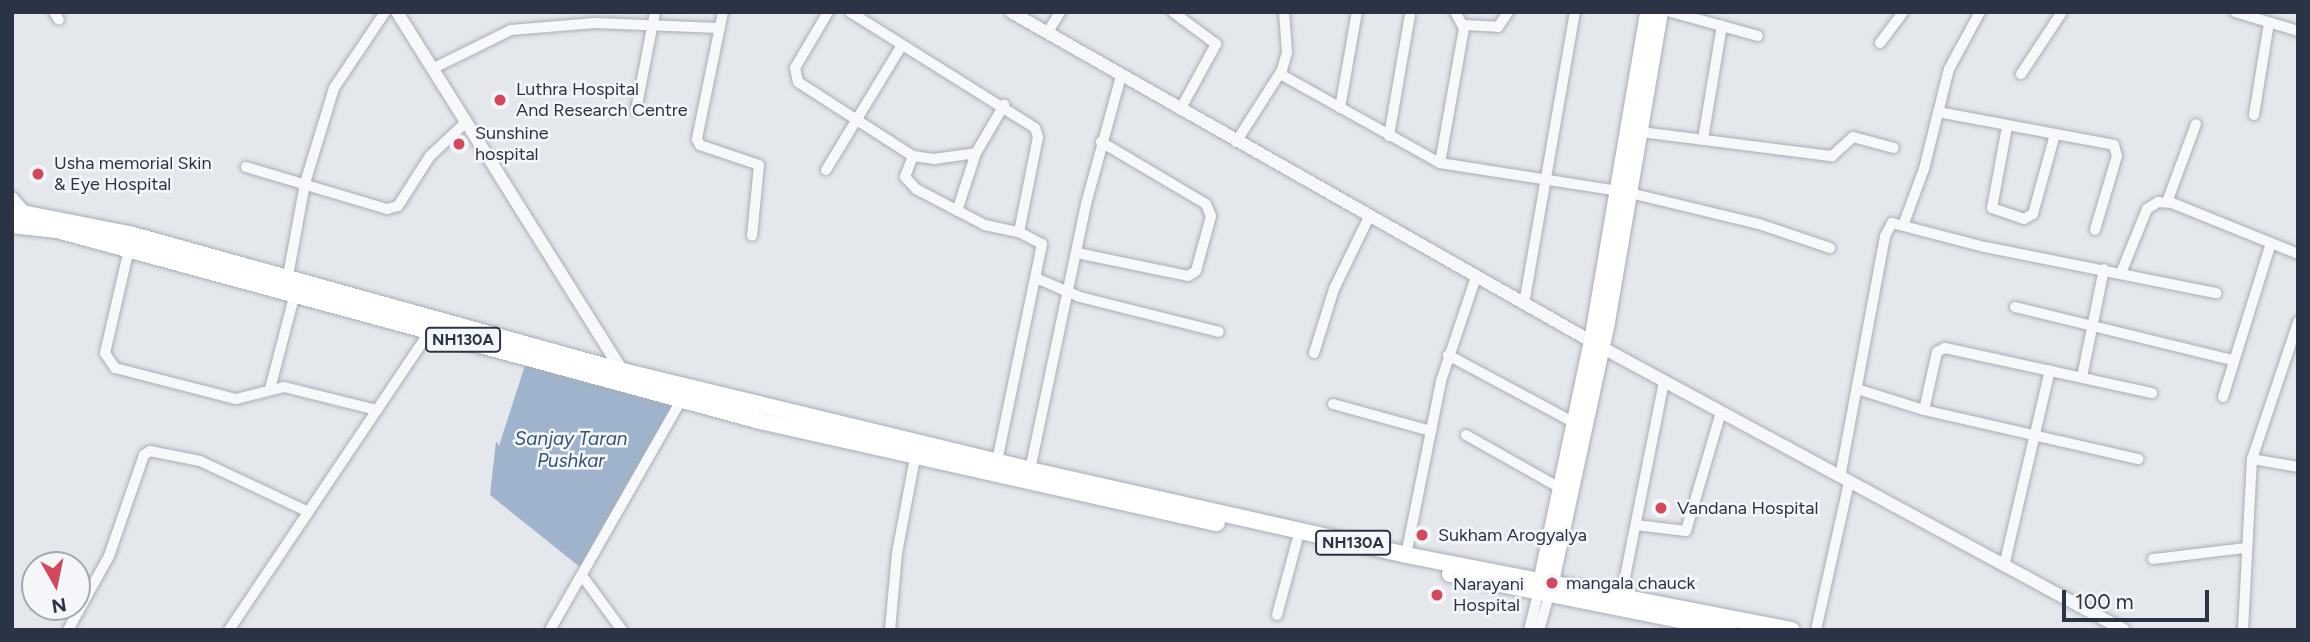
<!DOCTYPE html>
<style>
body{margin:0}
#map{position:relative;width:2310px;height:642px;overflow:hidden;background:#e4e7ec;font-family:Figtree,sans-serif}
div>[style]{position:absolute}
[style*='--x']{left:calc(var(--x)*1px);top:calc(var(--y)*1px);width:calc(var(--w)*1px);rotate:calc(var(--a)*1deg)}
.water>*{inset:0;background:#9fb4cc}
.roads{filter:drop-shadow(0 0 2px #a9aeb7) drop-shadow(0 0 2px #a9aeb7)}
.minor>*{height:10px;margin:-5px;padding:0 5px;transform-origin:5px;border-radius:5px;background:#f7f8fa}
.tertiary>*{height:12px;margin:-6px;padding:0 6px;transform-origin:6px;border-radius:6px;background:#f7f8fa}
.secondary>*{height:14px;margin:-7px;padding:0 7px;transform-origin:7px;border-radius:7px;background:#fff}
.trunk>*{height:16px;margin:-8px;padding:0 8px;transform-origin:8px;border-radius:8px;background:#fff}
.dots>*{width:19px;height:19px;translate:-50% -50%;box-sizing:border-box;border:4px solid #f4f6f9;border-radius:50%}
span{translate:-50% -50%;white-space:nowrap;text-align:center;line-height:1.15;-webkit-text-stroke:5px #f4f6f9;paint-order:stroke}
.shield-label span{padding:2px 5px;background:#f4f6f9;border:2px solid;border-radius:5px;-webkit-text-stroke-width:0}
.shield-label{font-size:16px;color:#2b3445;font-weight:700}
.poi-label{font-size:18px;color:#2b3445}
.left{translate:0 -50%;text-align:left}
.water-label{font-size:19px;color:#34527a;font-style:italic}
.frame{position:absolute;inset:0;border:14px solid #2b3445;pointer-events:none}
.north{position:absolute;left:21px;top:551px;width:70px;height:70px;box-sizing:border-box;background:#f4f6f9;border:2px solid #a4a8b1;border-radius:50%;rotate:171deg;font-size:19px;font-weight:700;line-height:28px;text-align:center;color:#2b3445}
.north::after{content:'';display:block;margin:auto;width:24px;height:32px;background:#d1495b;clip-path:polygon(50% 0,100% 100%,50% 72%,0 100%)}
.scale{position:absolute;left:2062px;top:590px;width:147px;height:32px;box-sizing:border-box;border:4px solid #2b3445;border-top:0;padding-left:9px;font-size:21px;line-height:24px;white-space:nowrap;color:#2b3445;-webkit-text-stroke:5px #f4f6f9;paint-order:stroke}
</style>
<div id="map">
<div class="water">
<div style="clip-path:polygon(526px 362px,679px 407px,580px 567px,490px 495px,496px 441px,499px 446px)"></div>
</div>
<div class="roads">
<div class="minor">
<div style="--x:54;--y:12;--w:9;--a:58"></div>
<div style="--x:723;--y:12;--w:130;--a:101.6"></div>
<div style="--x:697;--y:139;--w:7;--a:63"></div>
<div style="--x:700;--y:145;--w:62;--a:18.7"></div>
<div style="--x:759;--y:165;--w:71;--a:95.6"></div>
<div style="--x:828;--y:12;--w:65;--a:120.5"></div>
<div style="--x:795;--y:68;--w:14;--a:78"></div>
<div style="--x:798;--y:82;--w:137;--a:32.8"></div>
<div style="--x:913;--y:156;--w:21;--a:8"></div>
<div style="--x:934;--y:159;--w:42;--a:-8.1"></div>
<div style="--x:850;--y:12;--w:218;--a:32.1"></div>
<div style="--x:1035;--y:128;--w:9;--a:72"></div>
<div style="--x:1038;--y:137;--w:97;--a:101.3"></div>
<div style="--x:1173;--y:12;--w:54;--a:36.7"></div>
<div style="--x:1216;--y:44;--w:75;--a:118.6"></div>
<div style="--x:1671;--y:12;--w:90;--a:15.4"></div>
<div style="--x:2235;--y:12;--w:66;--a:16.8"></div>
<div style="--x:1464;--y:25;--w:34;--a:3"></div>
<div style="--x:1498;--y:27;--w:18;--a:-56"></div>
<div style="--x:1047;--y:33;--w:25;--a:-58"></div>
<div style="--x:1880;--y:43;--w:39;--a:-53"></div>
<div style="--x:432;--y:69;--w:88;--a:-26.3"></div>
<div style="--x:511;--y:30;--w:84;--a:-4.8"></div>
<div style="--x:595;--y:23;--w:124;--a:2.3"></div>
<div style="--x:1280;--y:74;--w:183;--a:29.1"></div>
<div style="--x:1440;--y:163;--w:180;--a:8.9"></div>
<div style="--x:2021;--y:74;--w:74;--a:-56.5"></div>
<div style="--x:1340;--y:108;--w:97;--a:-80"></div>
<div style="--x:636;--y:110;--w:100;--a:-79"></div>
<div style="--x:1938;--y:112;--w:179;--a:10.6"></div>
<div style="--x:2114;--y:145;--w:11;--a:75"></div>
<div style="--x:2117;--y:156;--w:77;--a:106.6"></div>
<div style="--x:2254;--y:115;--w:94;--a:-80.8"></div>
<div style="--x:2007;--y:127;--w:82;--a:100.5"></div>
<div style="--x:1992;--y:208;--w:34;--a:19"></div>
<div style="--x:2024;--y:219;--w:10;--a:-29"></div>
<div style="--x:2033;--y:214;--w:83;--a:-74.6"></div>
<div style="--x:1641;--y:132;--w:193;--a:7.2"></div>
<div style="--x:1832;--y:156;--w:28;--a:-42"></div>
<div style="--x:1853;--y:137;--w:42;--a:15"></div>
<div style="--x:1389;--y:136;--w:123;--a:-80.2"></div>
<div style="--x:1703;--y:139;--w:115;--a:-80.5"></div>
<div style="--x:1236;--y:142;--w:85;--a:-57.4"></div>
<div style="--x:1282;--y:70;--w:19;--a:-74"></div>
<div style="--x:1287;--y:52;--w:40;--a:-94.3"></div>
<div style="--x:913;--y:156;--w:22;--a:111"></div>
<div style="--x:905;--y:177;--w:16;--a:47"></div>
<div style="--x:916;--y:189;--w:78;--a:27.6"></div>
<div style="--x:985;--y:225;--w:35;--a:12"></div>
<div style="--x:1019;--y:232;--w:26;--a:28"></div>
<div style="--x:1042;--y:244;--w:222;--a:101.7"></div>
<div style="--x:1440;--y:163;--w:137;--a:-79.9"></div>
<div style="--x:1464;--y:28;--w:18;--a:-119"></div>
<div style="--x:246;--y:167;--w:147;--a:16.6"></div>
<div style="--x:387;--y:209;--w:11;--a:-15"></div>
<div style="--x:398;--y:206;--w:59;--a:-57.4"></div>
<div style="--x:430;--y:156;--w:48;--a:-43.3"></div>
<div style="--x:826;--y:170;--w:146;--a:-58.7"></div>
<div style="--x:1630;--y:193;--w:133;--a:13.5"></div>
<div style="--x:1759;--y:224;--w:75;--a:18.7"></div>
<div style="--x:2167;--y:202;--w:83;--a:-69.6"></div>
<div style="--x:957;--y:211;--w:61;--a:-71.9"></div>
<div style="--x:976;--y:153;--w:56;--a:-59.7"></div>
<div style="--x:1904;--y:223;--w:58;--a:-69.7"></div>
<div style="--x:1924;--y:169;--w:103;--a:-76"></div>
<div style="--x:1949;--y:69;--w:65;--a:-61.5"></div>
<div style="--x:129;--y:249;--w:107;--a:103"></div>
<div style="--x:105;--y:353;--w:18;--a:56"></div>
<div style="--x:115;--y:368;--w:125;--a:14.4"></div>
<div style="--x:236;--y:399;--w:49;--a:-14"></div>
<div style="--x:284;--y:387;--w:96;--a:13.9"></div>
<div style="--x:1077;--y:253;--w:113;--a:11.7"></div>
<div style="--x:1188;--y:276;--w:9;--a:-32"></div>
<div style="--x:1196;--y:271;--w:57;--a:-74.7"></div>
<div style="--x:1211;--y:216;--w:13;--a:-113"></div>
<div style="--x:1206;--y:204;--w:122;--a:-149.4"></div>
<div style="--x:2121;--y:273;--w:69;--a:-67.9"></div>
<div style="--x:2147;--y:209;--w:13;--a:-32"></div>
<div style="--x:2158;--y:202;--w:14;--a:4"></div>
<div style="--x:2172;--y:203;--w:136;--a:22"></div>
<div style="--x:288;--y:276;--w:95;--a:-79.6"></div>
<div style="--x:305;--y:183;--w:99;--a:-73"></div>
<div style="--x:334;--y:88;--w:92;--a:-56.1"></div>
<div style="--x:1036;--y:278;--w:48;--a:23.4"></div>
<div style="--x:1080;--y:297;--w:143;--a:14.1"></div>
<div style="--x:1524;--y:304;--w:296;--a:-80.1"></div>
<div style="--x:2015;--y:307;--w:224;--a:13.7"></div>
<div style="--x:1314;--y:353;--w:67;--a:-72.6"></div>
<div style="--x:1334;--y:289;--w:80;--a:-64.1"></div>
<div style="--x:1448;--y:355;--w:142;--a:28.2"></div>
<div style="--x:2082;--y:377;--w:110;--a:-78.5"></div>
<div style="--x:270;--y:389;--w:99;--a:-75.4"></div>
<div style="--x:1857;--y:389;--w:70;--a:17.4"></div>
<div style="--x:1924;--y:410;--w:220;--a:12.9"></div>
<div style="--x:2223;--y:397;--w:161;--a:-72.7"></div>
<div style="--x:1333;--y:404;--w:102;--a:15.4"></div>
<div style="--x:1924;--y:410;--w:59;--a:-77.4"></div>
<div style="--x:1937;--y:352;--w:9;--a:-27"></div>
<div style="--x:1945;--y:348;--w:212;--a:12.3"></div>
<div style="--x:1466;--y:435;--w:108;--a:29.4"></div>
<div style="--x:2252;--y:459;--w:47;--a:9.9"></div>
<div style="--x:1030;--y:470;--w:272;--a:-78.1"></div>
<div style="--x:1086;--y:204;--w:133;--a:-74.7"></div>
<div style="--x:1840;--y:477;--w:245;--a:-79.4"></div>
<div style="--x:1885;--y:236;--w:15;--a:-62"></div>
<div style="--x:1892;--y:223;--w:96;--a:14.5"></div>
<div style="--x:1985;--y:247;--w:236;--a:11.3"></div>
<div style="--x:1636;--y:525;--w:50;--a:6.8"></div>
<div style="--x:1686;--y:531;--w:124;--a:-73.6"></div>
<div style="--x:1406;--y:555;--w:177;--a:-78.6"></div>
<div style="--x:1441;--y:381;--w:110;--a:-71.4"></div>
<div style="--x:2153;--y:559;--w:93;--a:-6.8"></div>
<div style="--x:2004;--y:566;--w:201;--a:-76.8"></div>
<div style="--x:583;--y:577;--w:66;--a:53.7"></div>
<div style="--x:1621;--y:597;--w:220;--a:-78.7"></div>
<div style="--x:1277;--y:615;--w:77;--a:-74.9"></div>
<div style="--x:68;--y:630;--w:85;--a:-61"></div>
<div style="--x:109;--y:556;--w:107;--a:-70.9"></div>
<div style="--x:144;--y:455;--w:7;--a:-34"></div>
<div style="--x:150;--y:451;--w:51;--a:11.3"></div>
<div style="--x:200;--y:461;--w:120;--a:25.1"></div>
<div style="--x:229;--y:630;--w:360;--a:-56.1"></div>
<div style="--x:550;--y:630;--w:266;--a:-60.3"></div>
<div style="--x:890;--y:630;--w:77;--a:-84.8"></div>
<div style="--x:897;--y:553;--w:103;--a:-79.3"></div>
<div style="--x:1529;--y:630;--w:38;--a:-76"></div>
<div style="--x:1539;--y:630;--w:36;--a:-74"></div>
<div style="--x:1816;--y:630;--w:152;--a:-77.4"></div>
<div style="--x:2243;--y:630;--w:171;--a:-87"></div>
<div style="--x:2252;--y:459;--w:145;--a:-71.4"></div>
</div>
<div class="tertiary">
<div style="--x:397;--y:12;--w:424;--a:57.9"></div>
<div style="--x:1011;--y:12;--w:681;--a:29.58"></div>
<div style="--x:1603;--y:348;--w:592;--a:28.43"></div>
<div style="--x:12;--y:198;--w:18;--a:49"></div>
</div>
<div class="secondary">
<div style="--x:1550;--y:591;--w:275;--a:-77.8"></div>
<div style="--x:1608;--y:322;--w:314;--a:-80.3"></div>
<div style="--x:1538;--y:592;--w:257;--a:-78.1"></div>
<div style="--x:1591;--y:341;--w:334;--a:-80.3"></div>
</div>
<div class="trunk">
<div style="--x:12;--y:211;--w:123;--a:11.2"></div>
<div style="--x:133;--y:235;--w:508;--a:15.54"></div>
<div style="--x:622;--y:371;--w:420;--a:13.6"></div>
<div style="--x:1030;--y:470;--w:385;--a:12.7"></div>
<div style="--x:1406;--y:555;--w:393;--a:11"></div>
<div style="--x:12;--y:225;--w:45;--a:6.3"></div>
<div style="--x:57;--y:230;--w:728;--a:15.2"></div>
<div style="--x:760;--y:421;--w:468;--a:12.6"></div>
<div style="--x:1450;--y:574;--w:285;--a:11.3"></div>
</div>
</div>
<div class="dots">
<div style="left:500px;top:100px;background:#d1495b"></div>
<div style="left:459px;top:144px;background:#d1495b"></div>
<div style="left:38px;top:174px;background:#d1495b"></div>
<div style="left:1661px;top:508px;background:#d1495b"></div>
<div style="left:1422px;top:535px;background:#d1495b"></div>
<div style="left:1552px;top:583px;background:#d1495b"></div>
<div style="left:1437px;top:595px;background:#d1495b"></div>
</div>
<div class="shield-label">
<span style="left:463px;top:340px">NH130A</span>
<span style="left:1353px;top:543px">NH130A</span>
</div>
<div class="poi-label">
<span class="left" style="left:516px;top:100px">Luthra Hospital<br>And Research Centre</span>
<span class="left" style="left:475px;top:144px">Sunshine<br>hospital</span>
<span class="left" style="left:54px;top:174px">Usha memorial Skin<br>&amp; Eye Hospital</span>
<span class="left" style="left:1677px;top:508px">Vandana Hospital</span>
<span class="left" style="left:1438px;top:535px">Sukham Arogyalya</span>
<span class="left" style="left:1566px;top:583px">mangala chauck</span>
<span class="left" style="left:1453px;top:595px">Narayani<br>Hospital</span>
</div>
<div class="water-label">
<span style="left:571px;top:450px">Sanjay Taran<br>Pushkar</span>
</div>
<div class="frame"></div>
<div class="north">N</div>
<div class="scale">100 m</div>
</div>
